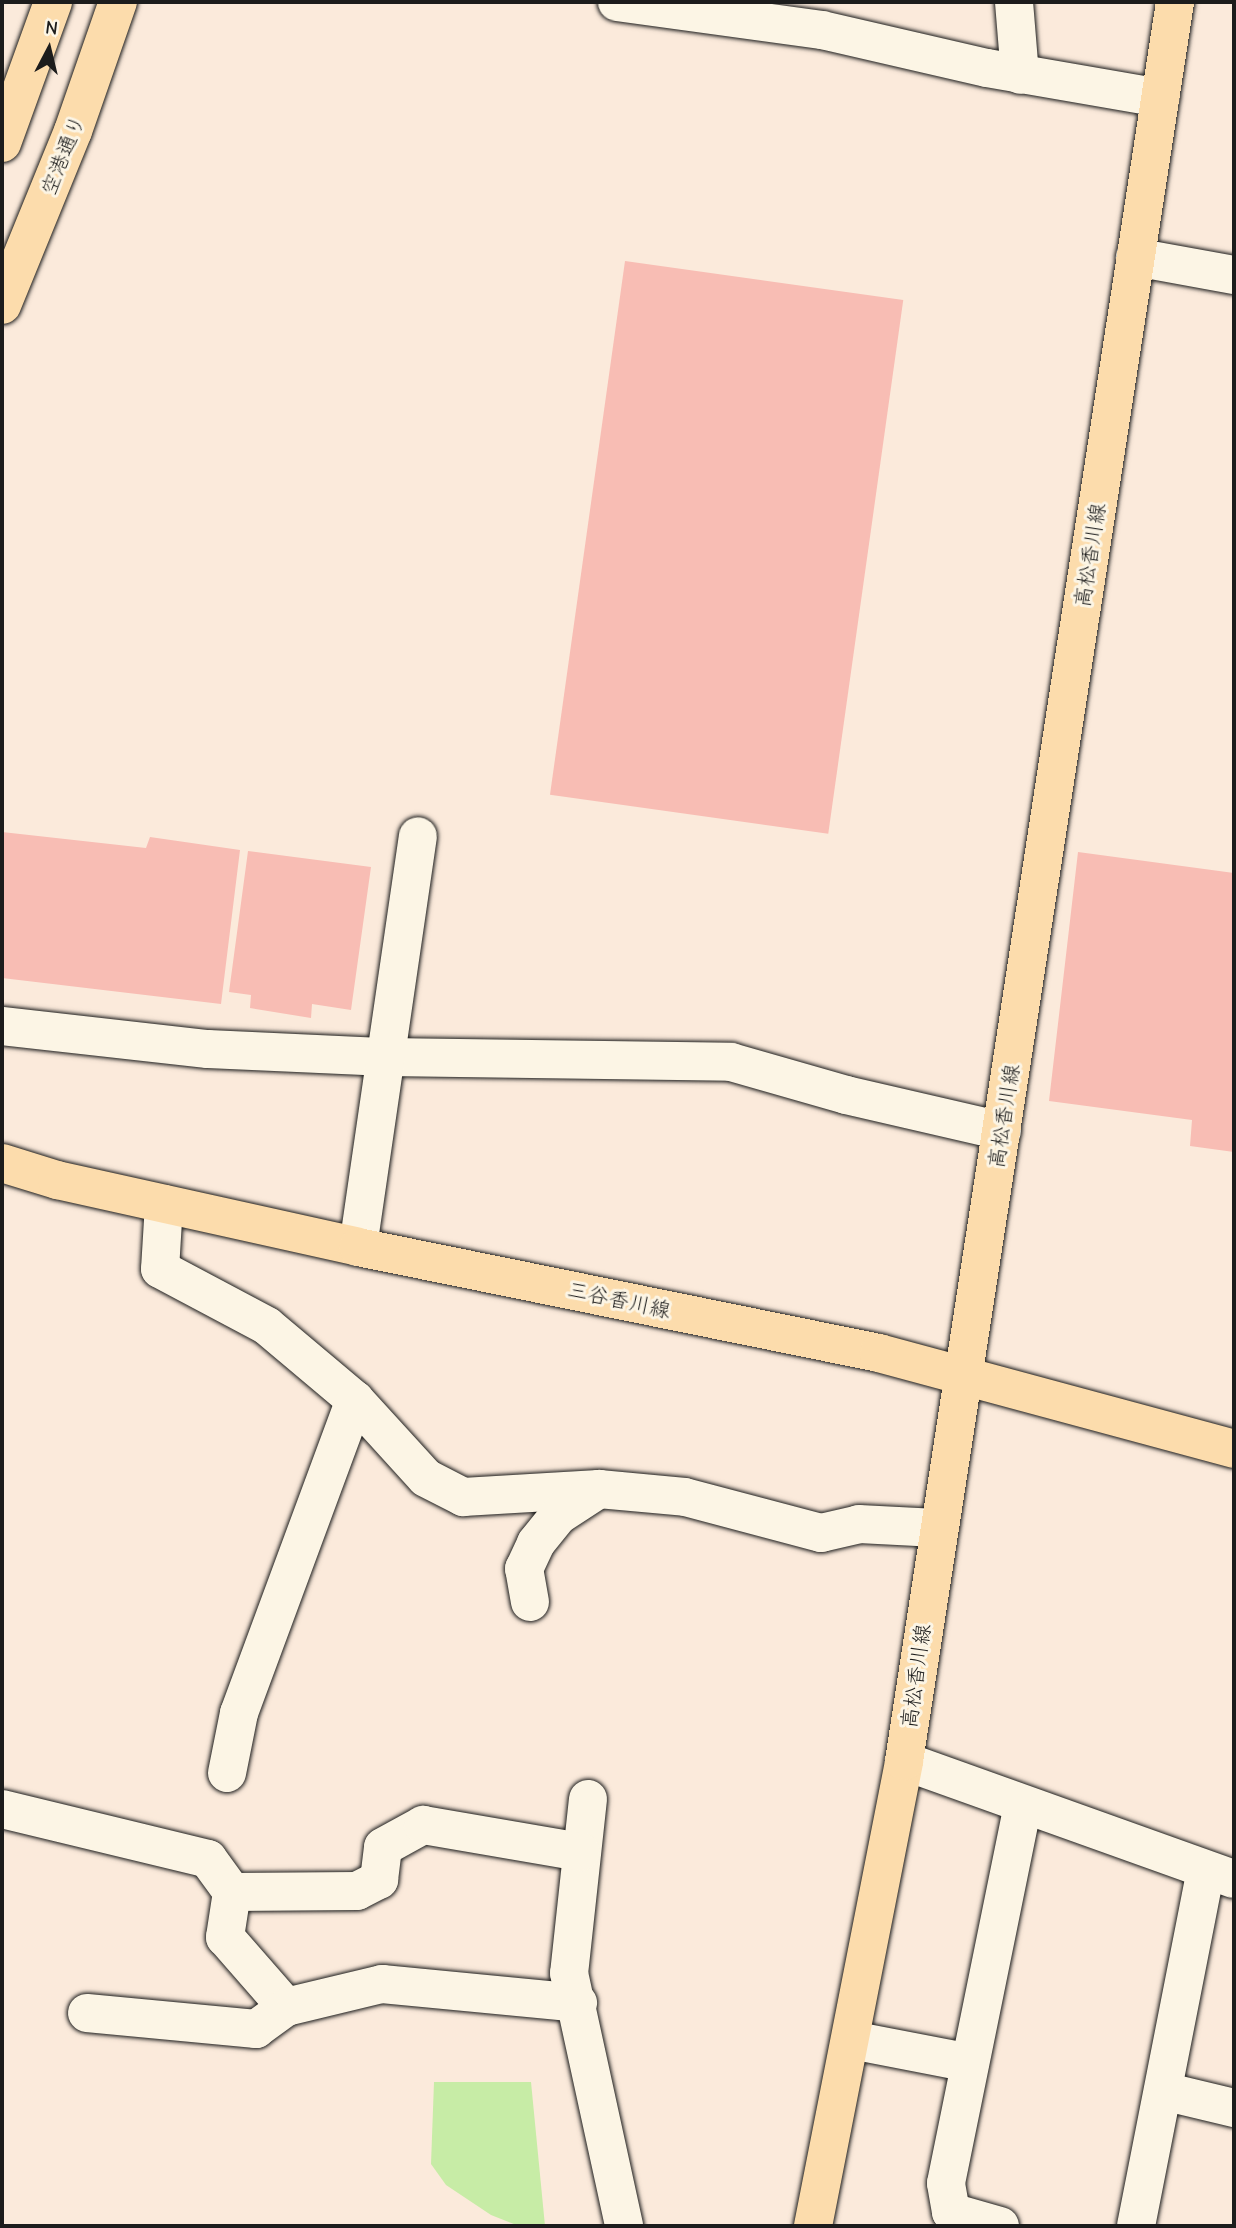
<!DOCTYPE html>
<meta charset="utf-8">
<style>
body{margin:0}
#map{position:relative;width:1236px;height:2228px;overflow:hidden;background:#fbeadb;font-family:"Comic Neue","Klee One",sans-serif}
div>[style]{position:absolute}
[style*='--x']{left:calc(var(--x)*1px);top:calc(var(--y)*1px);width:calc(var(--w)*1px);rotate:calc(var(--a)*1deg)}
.green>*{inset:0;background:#c7eca6}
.building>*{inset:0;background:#f8bdb4;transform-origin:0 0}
.roads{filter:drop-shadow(0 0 2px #1c1c1c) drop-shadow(0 0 2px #1c1c1c)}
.minor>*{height:38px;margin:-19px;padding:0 19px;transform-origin:19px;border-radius:19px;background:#fcf5e5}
.major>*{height:38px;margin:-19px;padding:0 19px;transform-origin:19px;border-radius:19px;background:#fcdcac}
.highway>*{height:38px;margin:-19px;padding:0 19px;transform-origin:19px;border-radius:19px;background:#fcdcac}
span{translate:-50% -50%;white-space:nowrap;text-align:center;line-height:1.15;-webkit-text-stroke:6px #fcf5e5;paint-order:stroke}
.street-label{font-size:21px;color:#1c1c1c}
.frame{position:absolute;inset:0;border:4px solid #1c1c1c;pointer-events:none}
.north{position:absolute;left:14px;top:14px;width:70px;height:70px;-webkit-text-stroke:5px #fcf5e5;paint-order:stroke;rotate:7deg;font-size:19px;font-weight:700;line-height:28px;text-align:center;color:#1c1c1c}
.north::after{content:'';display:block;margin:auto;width:24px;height:32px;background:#1c1c1c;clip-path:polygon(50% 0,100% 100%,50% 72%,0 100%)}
</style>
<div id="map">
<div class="green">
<div style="clip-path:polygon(434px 2082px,531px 2082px,545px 2226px,519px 2226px,491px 2215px,446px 2185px,431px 2164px)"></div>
</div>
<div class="building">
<div style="left:625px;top:261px;width:281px;height:539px;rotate:8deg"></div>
<div style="clip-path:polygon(2px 832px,146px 848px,150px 837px,240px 850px,221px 1004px,2px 978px)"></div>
<div style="clip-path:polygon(248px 851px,371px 867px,351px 1010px,312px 1004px,311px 1018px,250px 1008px,251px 995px,229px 992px)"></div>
<div style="clip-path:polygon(1078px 852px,1234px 873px,1234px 1152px,1190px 1146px,1192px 1120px,1049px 1101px)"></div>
</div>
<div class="roads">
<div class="minor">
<div style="--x:617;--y:2;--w:207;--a:7.8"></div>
<div style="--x:822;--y:30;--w:169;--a:13"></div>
<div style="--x:987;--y:68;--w:176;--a:9.8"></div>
<div style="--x:1014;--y:2;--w:73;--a:85.3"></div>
<div style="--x:1135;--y:257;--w:101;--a:10.3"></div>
<div style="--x:2;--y:1026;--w:207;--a:6.4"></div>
<div style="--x:208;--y:1049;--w:179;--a:2.6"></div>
<div style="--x:387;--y:1057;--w:344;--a:0.8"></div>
<div style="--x:731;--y:1062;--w:120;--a:16"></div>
<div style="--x:846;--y:1095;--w:160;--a:13"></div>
<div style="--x:164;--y:1204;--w:65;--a:93.5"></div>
<div style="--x:160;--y:1269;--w:121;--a:28"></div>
<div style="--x:267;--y:1326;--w:115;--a:40.1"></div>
<div style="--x:355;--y:1400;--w:105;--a:47.7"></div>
<div style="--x:426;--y:1478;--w:42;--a:27.2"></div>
<div style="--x:463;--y:1497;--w:136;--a:-3.4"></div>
<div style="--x:599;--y:1489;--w:86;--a:5.3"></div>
<div style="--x:685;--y:1497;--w:141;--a:14.8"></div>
<div style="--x:821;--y:1533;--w:39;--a:-13"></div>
<div style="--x:859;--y:1524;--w:78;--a:2.9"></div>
<div style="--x:358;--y:1247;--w:415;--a:-81.7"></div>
<div style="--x:530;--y:1602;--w:34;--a:-100"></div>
<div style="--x:524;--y:1569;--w:29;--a:-65"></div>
<div style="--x:536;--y:1543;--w:36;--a:-51"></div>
<div style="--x:559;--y:1515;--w:48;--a:-33"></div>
<div style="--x:904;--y:1761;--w:350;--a:19.7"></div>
<div style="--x:227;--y:1773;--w:61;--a:-78.7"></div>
<div style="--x:239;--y:1713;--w:334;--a:-69.7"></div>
<div style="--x:588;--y:1799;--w:175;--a:96.2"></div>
<div style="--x:569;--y:1973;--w:259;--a:77.7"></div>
<div style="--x:2;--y:1809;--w:212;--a:13.6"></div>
<div style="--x:208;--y:1859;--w:41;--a:54"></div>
<div style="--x:232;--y:1892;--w:46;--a:98.8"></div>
<div style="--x:225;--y:1937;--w:93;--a:48.9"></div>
<div style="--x:232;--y:1892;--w:125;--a:-0.5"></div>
<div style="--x:357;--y:1891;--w:25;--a:-27"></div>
<div style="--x:379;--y:1880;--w:33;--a:-83"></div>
<div style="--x:383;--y:1847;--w:46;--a:-28.8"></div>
<div style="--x:423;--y:1825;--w:160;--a:9.7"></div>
<div style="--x:87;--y:2013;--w:170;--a:5.4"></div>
<div style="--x:256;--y:2029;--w:37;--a:-36"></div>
<div style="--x:286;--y:2007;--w:99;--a:-13.5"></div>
<div style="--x:382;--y:1984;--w:197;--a:5.5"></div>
<div style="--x:851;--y:2040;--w:121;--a:10.9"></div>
<div style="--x:1163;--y:2091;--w:73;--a:13.5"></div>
<div style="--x:1000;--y:2226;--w:51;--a:-164.1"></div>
<div style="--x:951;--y:2212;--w:29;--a:-100"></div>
<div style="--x:946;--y:2183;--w:385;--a:-78.5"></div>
<div style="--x:1136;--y:2226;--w:363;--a:-78.9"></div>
</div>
<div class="major">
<div style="--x:2;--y:1163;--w:58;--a:17.2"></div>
<div style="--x:57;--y:1180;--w:308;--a:12.5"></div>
<div style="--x:358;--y:1247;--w:532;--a:11.5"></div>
<div style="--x:879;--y:1353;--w:368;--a:15.1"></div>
<div style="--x:813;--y:2226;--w:474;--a:-78.9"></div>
<div style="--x:904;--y:1761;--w:1780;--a:-81.24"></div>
</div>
<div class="highway">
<div style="--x:2;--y:143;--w:150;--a:-70.1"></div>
<div style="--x:2;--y:305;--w:188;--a:-67.8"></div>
<div style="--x:73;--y:131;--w:137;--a:-70.8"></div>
</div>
</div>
<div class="street-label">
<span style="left:63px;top:155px;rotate:-68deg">空港通り</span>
<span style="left:1090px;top:555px;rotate:-81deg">高松香川線</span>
<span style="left:1004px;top:1116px;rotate:-81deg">高松香川線</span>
<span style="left:619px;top:1300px;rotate:12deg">三谷香川線</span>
<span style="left:916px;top:1676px;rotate:-82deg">高松香川線</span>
</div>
<div class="frame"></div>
<div class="north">N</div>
</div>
